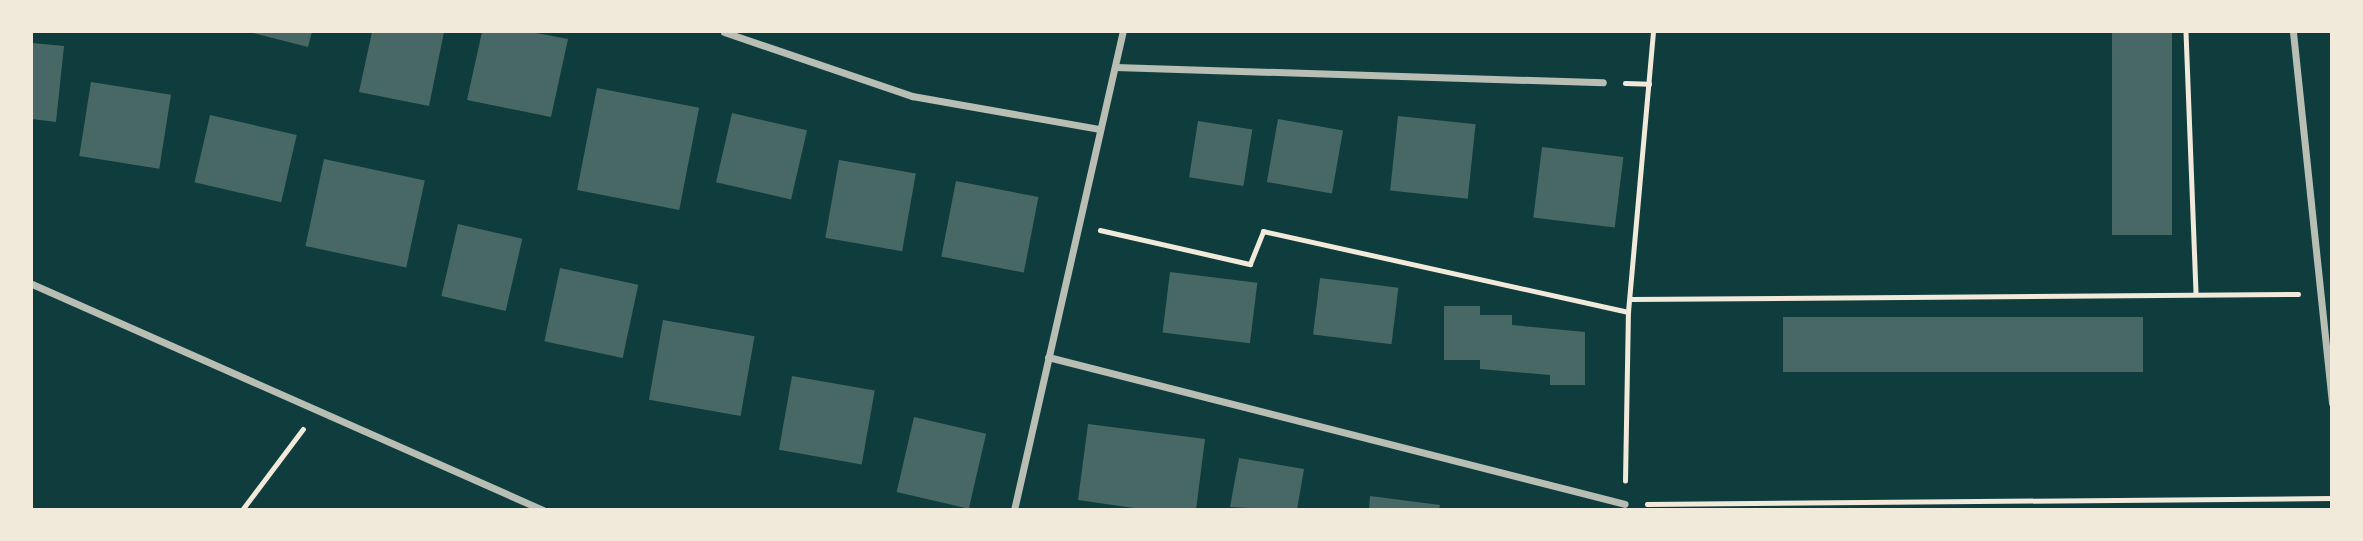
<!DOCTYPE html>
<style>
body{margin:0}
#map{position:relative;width:2363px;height:541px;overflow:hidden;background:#0f3d3e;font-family:Signika,sans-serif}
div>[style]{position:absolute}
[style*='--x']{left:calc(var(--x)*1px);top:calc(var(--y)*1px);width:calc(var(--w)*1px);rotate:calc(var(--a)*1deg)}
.building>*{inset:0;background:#486865;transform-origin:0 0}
.path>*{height:4.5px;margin:-2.25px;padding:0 2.25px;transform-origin:2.25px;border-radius:2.25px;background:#f1e9da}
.minor>*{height:7px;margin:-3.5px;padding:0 3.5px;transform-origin:3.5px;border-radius:3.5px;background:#b8beb3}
span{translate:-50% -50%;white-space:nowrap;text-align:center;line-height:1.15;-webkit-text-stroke:5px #f1e9da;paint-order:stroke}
.frame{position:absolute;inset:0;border:33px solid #f1e9da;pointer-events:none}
</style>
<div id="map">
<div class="building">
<div style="clip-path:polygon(249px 32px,312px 32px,308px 47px)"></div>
<div style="clip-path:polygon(372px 32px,444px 32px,429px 106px,359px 92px)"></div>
<div style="clip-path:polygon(482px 32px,531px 32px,568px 39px,551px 117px,467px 100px)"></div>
<div style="left:2112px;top:32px;width:60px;height:203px"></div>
<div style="clip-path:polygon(32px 43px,64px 46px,56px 122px,32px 119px)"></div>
<div style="left:91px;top:82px;width:81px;height:75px;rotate:9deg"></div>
<div style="left:597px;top:88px;width:104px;height:104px;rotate:11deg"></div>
<div style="left:732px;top:113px;width:77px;height:71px;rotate:13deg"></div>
<div style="left:210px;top:115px;width:89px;height:69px;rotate:13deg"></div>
<div style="left:1398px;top:116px;width:78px;height:75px;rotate:6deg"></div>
<div style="left:1278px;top:119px;width:66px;height:64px;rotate:10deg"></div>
<div style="left:1198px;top:121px;width:55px;height:57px;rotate:9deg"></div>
<div style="left:1542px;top:147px;width:82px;height:71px;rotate:7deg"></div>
<div style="left:324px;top:159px;width:103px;height:89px;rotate:12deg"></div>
<div style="left:839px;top:160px;width:78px;height:79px;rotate:10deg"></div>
<div style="left:956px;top:181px;width:84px;height:77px;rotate:11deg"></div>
<div style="left:458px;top:224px;width:66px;height:74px;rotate:13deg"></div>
<div style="left:560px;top:268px;width:80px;height:75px;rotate:12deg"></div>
<div style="left:1170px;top:272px;width:88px;height:61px;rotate:7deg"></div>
<div style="left:1320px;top:278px;width:79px;height:57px;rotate:7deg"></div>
<div style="clip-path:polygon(1444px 306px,1480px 306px,1480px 315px,1512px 315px,1512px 325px,1585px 332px,1585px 385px,1550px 385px,1550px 375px,1480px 369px,1480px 360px,1444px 360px)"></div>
<div style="left:1783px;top:317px;width:360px;height:55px"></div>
<div style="left:663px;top:320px;width:93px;height:81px;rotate:10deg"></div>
<div style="left:792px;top:376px;width:84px;height:75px;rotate:10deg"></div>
<div style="left:914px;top:417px;width:74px;height:77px;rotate:13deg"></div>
<div style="clip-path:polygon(1088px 424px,1205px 439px,1196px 510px,1148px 510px,1078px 500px)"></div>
<div style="clip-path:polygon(1239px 458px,1304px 469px,1297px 510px,1230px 507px)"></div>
<div style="clip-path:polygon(1370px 496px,1440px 505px,1439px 510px,1369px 510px)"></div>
</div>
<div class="path">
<div style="--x:2186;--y:32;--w:262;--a:87.8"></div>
<div style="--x:1625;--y:83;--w:24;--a:2"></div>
<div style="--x:1100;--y:230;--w:154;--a:12.8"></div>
<div style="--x:1250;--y:264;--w:35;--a:-68"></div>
<div style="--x:1263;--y:231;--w:374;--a:12.5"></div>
<div style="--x:1630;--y:299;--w:668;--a:-0.43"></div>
<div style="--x:1625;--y:481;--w:169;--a:-89"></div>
<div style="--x:1628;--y:312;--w:281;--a:-84.9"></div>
<div style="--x:1647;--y:504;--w:685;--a:-0.5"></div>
<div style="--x:242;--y:510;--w:101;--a:-53"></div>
</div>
<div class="minor">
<div style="--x:724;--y:32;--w:199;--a:18.8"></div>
<div style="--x:912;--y:96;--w:191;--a:10"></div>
<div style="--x:2293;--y:32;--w:373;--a:84"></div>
<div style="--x:1115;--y:67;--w:488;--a:1.8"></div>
<div style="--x:32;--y:284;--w:559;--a:23.86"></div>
<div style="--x:1048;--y:357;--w:595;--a:14.29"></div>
<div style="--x:1014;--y:510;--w:490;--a:-77.2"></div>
</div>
<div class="frame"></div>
</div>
